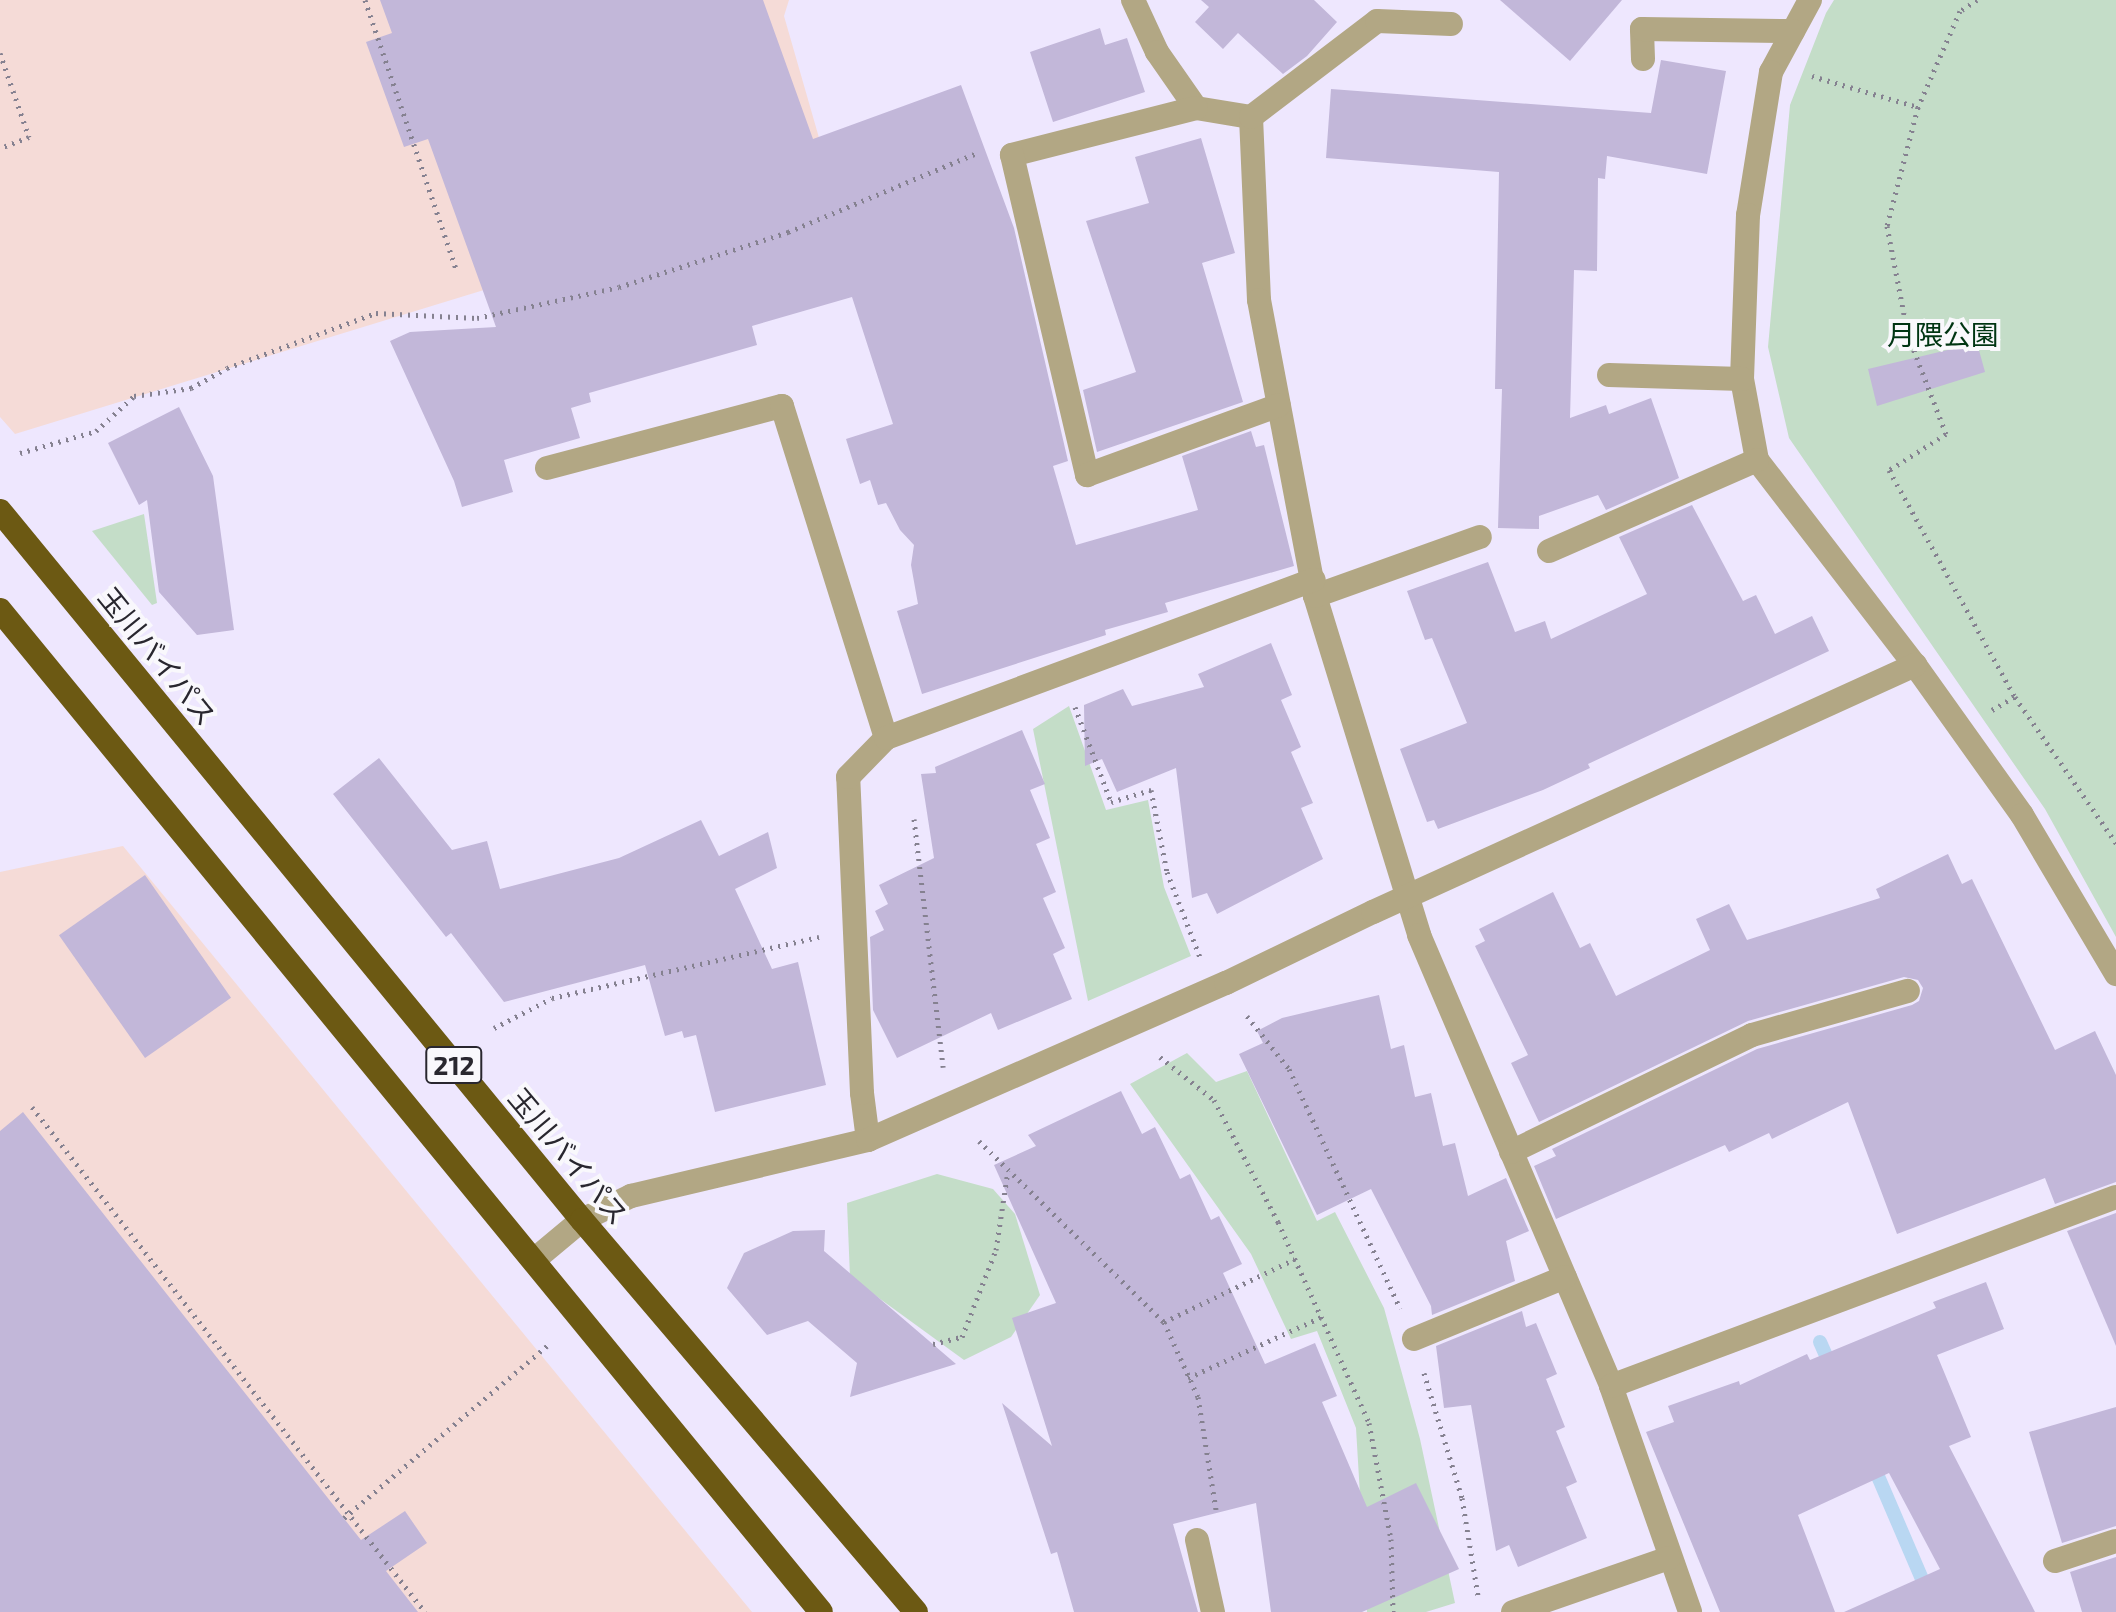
<!DOCTYPE html>
<meta charset="utf-8">
<style>
body{margin:0}
#map{position:relative;width:2116px;height:1612px;overflow:hidden;background:#eee7fe;font-family:"Exo 2","Noto Sans JP",sans-serif}
div>[style]{position:absolute}
[style*='--x']{left:calc(var(--x)*1px);top:calc(var(--y)*1px);width:calc(var(--w)*1px);rotate:calc(var(--a)*1deg)}
.commercial>*{inset:0;background:#f5dbd7}
.green>*{inset:0;background:#c4ddc8}
.stream>*{height:14px;margin:-7px;padding:0 7px;transform-origin:7px;border-radius:7px;background:#b9d7f2}
.building>*{inset:0;background:#c2b7d9;transform-origin:0 0}
.path>*{height:5px;margin-top:-2.5px;transform-origin:0;background:repeating-linear-gradient(90deg,#858190 0 2px,transparent 0 8px)}
.minor>*{height:24px;margin:-12px;padding:0 12px;transform-origin:12px;border-radius:12px;background:#b2a784}
.highway>*{height:24px;margin:-12px;padding:0 12px;transform-origin:12px;border-radius:12px;background:#6c5913}
span{translate:-50% -50%;white-space:nowrap;text-align:center;line-height:1.15;-webkit-text-stroke:8px #f9f8fc;paint-order:stroke}
.shield-label span{padding:2px 6px;background:#f9f8fc;border:2px solid;border-radius:6px;-webkit-text-stroke-width:0}
.shield-label{font-size:26px;color:#29272f;font-weight:700}
.park-label{font-size:28px;color:#003513}
.street-label{font-size:28px;color:#29272f}
</style>
<div id="map">
<div class="commercial">
<div style="clip-path:polygon(0 0,789px 0,784px 16px,832px 183px,15px 434px,0 417px)"></div>
<div style="clip-path:polygon(123px 846px,752px 1612px,0 1612px,0 872px)"></div>
</div>
<div class="green">
<div style="clip-path:polygon(1834px 0,2116px 0,2116px 937px,2045px 809px,1789px 438px,1768px 347px,1790px 105px,1826px 13px)"></div>
<div style="clip-path:polygon(144px 514px,157px 603px,152px 605px,92px 531px)"></div>
<div style="clip-path:polygon(1069px 706px,1106px 810px,1148px 800px,1164px 887px,1191px 956px,1088px 1001px,1033px 729px)"></div>
<div style="clip-path:polygon(1187px 1053px,1216px 1082px,1247px 1071px,1317px 1221px,1335px 1212px,1384px 1308px,1420px 1439px,1455px 1603px,1426px 1612px,1367px 1612px,1356px 1428px,1317px 1331px,1291px 1339px,1251px 1254px,1130px 1084px)"></div>
<div style="clip-path:polygon(937px 1174px,993px 1189px,1015px 1214px,1040px 1295px,1011px 1337px,964px 1360px,850px 1277px,847px 1203px)"></div>
</div>
<div class="stream">
<div style="--x:1820;--y:1342;--w:32;--a:66"></div>
<div style="--x:1871;--y:1460;--w:165;--a:66.8"></div>
</div>
<div class="building">
<div style="clip-path:polygon(380px 0,763px 0,813px 139px,961px 85px,1014px 228px,1068px 461px,1053px 466px,1076px 545px,1198px 510px,1182px 456px,1251px 431px,1256px 447px,1264px 445px,1294px 566px,1165px 603px,1168px 612px,1105px 630px,1106px 635px,922px 694px,897px 611px,918px 604px,911px 565px,914px 545px,900px 530px,886px 503px,878px 505px,870px 480px,860px 484px,846px 439px,893px 424px,852px 297px,752px 326px,757px 345px,589px 393px,591px 402px,571px 408px,580px 438px,504px 460px,513px 492px,462px 507px,454px 481px,390px 341px,410px 332px,496px 327px,428px 139px,404px 147px,366px 42px,392px 33px)"></div>
<div style="clip-path:polygon(1201px 0,1314px 0,1337px 22px,1307px 56px,1283px 74px,1238px 33px,1223px 49px,1195px 22px,1209px 7px)"></div>
<div style="clip-path:polygon(1500px 0,1622px 0,1570px 61px)"></div>
<div style="clip-path:polygon(1100px 28px,1105px 45px,1127px 38px,1145px 92px,1053px 122px,1030px 52px)"></div>
<div style="clip-path:polygon(1661px 60px,1726px 71px,1707px 174px,1607px 156px,1605px 179px,1598px 178px,1597px 271px,1574px 270px,1570px 418px,1606px 405px,1609px 414px,1651px 398px,1679px 478px,1606px 510px,1598px 495px,1539px 516px,1539px 529px,1498px 528px,1502px 389px,1495px 389px,1499px 172px,1326px 158px,1331px 89px,1651px 113px)"></div>
<div style="clip-path:polygon(1201px 138px,1235px 253px,1202px 263px,1243px 402px,1097px 452px,1083px 390px,1136px 372px,1086px 221px,1149px 203px,1135px 157px)"></div>
<div style="clip-path:polygon(1977px 343px,1985px 372px,1877px 406px,1868px 369px)"></div>
<div style="clip-path:polygon(179px 407px,213px 476px,234px 630px,197px 635px,159px 592px,147px 500px,139px 505px,108px 443px)"></div>
<div style="clip-path:polygon(1692px 505px,1743px 601px,1756px 595px,1775px 634px,1812px 616px,1829px 651px,1588px 764px,1590px 768px,1543px 790px,1438px 829px,1434px 820px,1427px 822px,1400px 749px,1467px 723px,1432px 638px,1425px 640px,1407px 591px,1488px 562px,1515px 632px,1545px 621px,1551px 639px,1647px 594px,1619px 537px)"></div>
<div style="clip-path:polygon(1271px 643px,1292px 695px,1281px 700px,1301px 747px,1291px 752px,1313px 803px,1301px 808px,1323px 859px,1217px 914px,1207px 893px,1192px 898px,1176px 768px,1117px 792px,1102px 759px,1085px 766px,1084px 705px,1123px 689px,1132px 706px,1204px 687px,1198px 674px)"></div>
<div style="clip-path:polygon(1022px 730px,1045px 784px,1030px 790px,1050px 838px,1036px 844px,1056px 892px,1043px 898px,1065px 948px,1053px 954px,1072px 999px,998px 1030px,991px 1013px,897px 1058px,873px 1010px,870px 937px,884px 930px,875px 911px,888px 904px,879px 885px,934px 858px,921px 774px,936px 773px,935px 767px)"></div>
<div style="clip-path:polygon(379px 758px,452px 850px,487px 841px,500px 889px,619px 858px,701px 820px,719px 856px,768px 832px,777px 868px,735px 889px,772px 969px,798px 962px,826px 1085px,715px 1112px,696px 1035px,684px 1038px,682px 1031px,665px 1036px,645px 965px,504px 1002px,451px 933px,446px 937px,333px 794px)"></div>
<div style="clip-path:polygon(1948px 854px,1962px 884px,1972px 879px,2055px 1050px,2095px 1031px,2116px 1075px,2116px 1182px,2055px 1204px,2045px 1178px,1897px 1234px,1848px 1102px,1772px 1139px,1769px 1133px,1729px 1152px,1725px 1145px,1556px 1219px,1534px 1166px,1556px 1156px,1552px 1149px,1757px 1049px,1912px 1005px,1919px 1001px,1923px 988px,1918px 980px,1904px 977px,1748px 1021px,1539px 1122px,1511px 1063px,1528px 1055px,1475px 946px,1485px 941px,1479px 929px,1553px 892px,1580px 948px,1590px 943px,1616px 996px,1710px 950px,1696px 919px,1729px 904px,1747px 940px,1880px 898px,1876px 889px)"></div>
<div style="left:145px;top:875px;width:150px;height:105px;rotate:55deg"></div>
<div style="clip-path:polygon(1379px 995px,1391px 1049px,1404px 1045px,1415px 1097px,1431px 1093px,1443px 1146px,1455px 1143px,1468px 1196px,1506px 1178px,1529px 1231px,1506px 1241px,1515px 1281px,1432px 1315px,1431px 1306px,1371px 1189px,1317px 1215px,1239px 1054px,1263px 1043px,1257px 1031px,1282px 1018px)"></div>
<div style="clip-path:polygon(1121px 1091px,1142px 1134px,1155px 1127px,1180px 1179px,1190px 1174px,1211px 1220px,1219px 1216px,1242px 1264px,1223px 1273px,1265px 1364px,1315px 1343px,1337px 1396px,1322px 1402px,1367px 1507px,1416px 1483px,1459px 1569px,1362px 1612px,1271px 1612px,1256px 1503px,1173px 1524px,1198px 1612px,1074px 1612px,1057px 1552px,1051px 1554px,1002px 1403px,1052px 1446px,1012px 1318px,1056px 1303px,994px 1165px,1036px 1146px,1028px 1135px)"></div>
<div style="clip-path:polygon(23px 1112px,361px 1540px,405px 1511px,427px 1543px,386px 1571px,418px 1612px,0 1612px,0 1131px)"></div>
<div style="clip-path:polygon(2116px 1213px,2116px 1346px,2067px 1231px)"></div>
<div style="clip-path:polygon(825px 1230px,824px 1251px,956px 1364px,850px 1397px,857px 1363px,808px 1321px,767px 1335px,727px 1288px,744px 1253px,793px 1231px)"></div>
<div style="clip-path:polygon(1986px 1282px,2004px 1329px,1937px 1355px,1971px 1437px,1949px 1446px,2035px 1612px,1844px 1612px,1940px 1569px,1889px 1473px,1798px 1515px,1835px 1612px,1720px 1612px,1646px 1432px,1674px 1422px,1668px 1406px,1739px 1381px,1740px 1385px,1807px 1354px,1810px 1360px,1936px 1308px,1933px 1302px)"></div>
<div style="clip-path:polygon(1522px 1311px,1526px 1327px,1536px 1323px,1557px 1374px,1546px 1379px,1565px 1427px,1556px 1431px,1577px 1482px,1566px 1487px,1587px 1538px,1518px 1567px,1509px 1545px,1496px 1551px,1471px 1405px,1444px 1408px,1436px 1346px)"></div>
<div style="clip-path:polygon(2116px 1407px,2116px 1526px,2062px 1543px,2029px 1432px)"></div>
<div style="clip-path:polygon(2116px 1557px,2116px 1612px,2082px 1612px,2070px 1572px)"></div>
</div>
<div class="path">
<div style="--x:365;--y:0;--w:287;--a:71.3"></div>
<div style="--x:1977;--y:0;--w:20;--a:147"></div>
<div style="--x:1960;--y:11;--w:105;--a:113.6"></div>
<div style="--x:1918;--y:107;--w:123;--a:104.6"></div>
<div style="--x:1887;--y:226;--w:111;--a:79.1"></div>
<div style="--x:1908;--y:335;--w:106;--a:69"></div>
<div style="--x:1946;--y:434;--w:67;--a:147.7"></div>
<div style="--x:1889;--y:470;--w:260;--a:61"></div>
<div style="--x:2015;--y:697;--w:178;--a:55.3"></div>
<div style="--x:0;--y:53;--w:89;--a:71"></div>
<div style="--x:29;--y:137;--w:31;--a:159"></div>
<div style="--x:1812;--y:76;--w:110;--a:16.3"></div>
<div style="--x:20;--y:453;--w:79;--a:-16.1"></div>
<div style="--x:96;--y:431;--w:52;--a:-42.6"></div>
<div style="--x:134;--y:396;--w:58;--a:-8"></div>
<div style="--x:191;--y:388;--w:41;--a:-29.1"></div>
<div style="--x:227;--y:368;--w:159;--a:-20.3"></div>
<div style="--x:376;--y:313;--w:101;--a:2.8"></div>
<div style="--x:477;--y:318;--w:145;--a:-12.3"></div>
<div style="--x:619;--y:287;--w:178;--a:-18"></div>
<div style="--x:788;--y:232;--w:205;--a:-22.7"></div>
<div style="--x:1075;--y:707;--w:102;--a:69.2"></div>
<div style="--x:1111;--y:802;--w:42;--a:-16.7"></div>
<div style="--x:1151;--y:790;--w:84;--a:79"></div>
<div style="--x:1167;--y:872;--w:91;--a:68.8"></div>
<div style="--x:1992;--y:710;--w:26;--a:-31"></div>
<div style="--x:914;--y:819;--w:250;--a:83.3"></div>
<div style="--x:1247;--y:1016;--w:68;--a:51.6"></div>
<div style="--x:1289;--y:1069;--w:264;--a:65.1"></div>
<div style="--x:494;--y:1028;--w:65;--a:-27.3"></div>
<div style="--x:552;--y:998;--w:274;--a:-12.9"></div>
<div style="--x:1160;--y:1057;--w:69;--a:38.5"></div>
<div style="--x:1214;--y:1100;--w:138;--a:62.3"></div>
<div style="--x:1278;--y:1222;--w:221;--a:65.6"></div>
<div style="--x:1369;--y:1423;--w:118;--a:79.3"></div>
<div style="--x:1391;--y:1539;--w:73;--a:88.4"></div>
<div style="--x:32;--y:1107;--w:640;--a:52.11"></div>
<div style="--x:979;--y:1141;--w:259;--a:44.4"></div>
<div style="--x:1164;--y:1322;--w:82;--a:65.6"></div>
<div style="--x:1198;--y:1397;--w:114;--a:80.9"></div>
<div style="--x:1164;--y:1322;--w:145;--a:-25.7"></div>
<div style="--x:933;--y:1344;--w:30;--a:-14"></div>
<div style="--x:962;--y:1337;--w:93;--a:-68.7"></div>
<div style="--x:996;--y:1250;--w:80;--a:-81.4"></div>
<div style="--x:1424;--y:1373;--w:131;--a:73.1"></div>
<div style="--x:1462;--y:1498;--w:99;--a:80.7"></div>
<div style="--x:1188;--y:1378;--w:146;--a:-24.6"></div>
<div style="--x:344;--y:1518;--w:270;--a:-40.3"></div>
</div>
<div class="minor">
<div style="--x:1133;--y:0;--w:57;--a:65.2"></div>
<div style="--x:1157;--y:52;--w:68;--a:55.1"></div>
<div style="--x:1196;--y:108;--w:56;--a:9.3"></div>
<div style="--x:1251;--y:117;--w:183;--a:87.5"></div>
<div style="--x:1259;--y:300;--w:301;--a:79.3"></div>
<div style="--x:1315;--y:596;--w:355;--a:72.9"></div>
<div style="--x:1419;--y:935;--w:490;--a:66.9"></div>
<div style="--x:1611;--y:1386;--w:239;--a:70.7"></div>
<div style="--x:1810;--y:0;--w:82;--a:118.4"></div>
<div style="--x:1771;--y:72;--w:145;--a:99.1"></div>
<div style="--x:1748;--y:215;--w:164;--a:92.1"></div>
<div style="--x:1742;--y:379;--w:82;--a:79.5"></div>
<div style="--x:1757;--y:460;--w:259;--a:52.4"></div>
<div style="--x:1915;--y:665;--w:184;--a:54.5"></div>
<div style="--x:2022;--y:815;--w:185;--a:59.4"></div>
<div style="--x:1643;--y:59;--w:30;--a:-92"></div>
<div style="--x:1642;--y:29;--w:151;--a:0.8"></div>
<div style="--x:1196;--y:108;--w:190;--a:165.7"></div>
<div style="--x:1012;--y:155;--w:329;--a:76.8"></div>
<div style="--x:1087;--y:475;--w:204;--a:-20"></div>
<div style="--x:1251;--y:117;--w:158;--a:-37.3"></div>
<div style="--x:1377;--y:21;--w:74;--a:2.3"></div>
<div style="--x:1609;--y:375;--w:133;--a:1.7"></div>
<div style="--x:547;--y:468;--w:243;--a:-14.8"></div>
<div style="--x:782;--y:406;--w:348;--a:72.6"></div>
<div style="--x:1549;--y:551;--w:227;--a:-23.6"></div>
<div style="--x:1315;--y:596;--w:175;--a:-19.7"></div>
<div style="--x:868;--y:1140;--w:47;--a:-97.3"></div>
<div style="--x:862;--y:1093;--w:316;--a:-92.5"></div>
<div style="--x:848;--y:777;--w:54;--a:-45.7"></div>
<div style="--x:886;--y:738;--w:456;--a:-20.3"></div>
<div style="--x:1511;--y:1152;--w:268;--a:-25.9"></div>
<div style="--x:1752;--y:1035;--w:162;--a:-15.8"></div>
<div style="--x:534;--y:1260;--w:62;--a:-39.8"></div>
<div style="--x:582;--y:1220;--w:55;--a:-26.1"></div>
<div style="--x:631;--y:1196;--w:244;--a:-13.3"></div>
<div style="--x:868;--y:1140;--w:391;--a:-23.7"></div>
<div style="--x:1226;--y:983;--w:163;--a:-25.8"></div>
<div style="--x:1373;--y:912;--w:596;--a:-24.5"></div>
<div style="--x:1414;--y:1339;--w:163;--a:-22.3"></div>
<div style="--x:1611;--y:1386;--w:539;--a:-20.52"></div>
<div style="--x:1197;--y:1540;--w:74;--a:77.5"></div>
<div style="--x:2055;--y:1561;--w:64;--a:-18.2"></div>
<div style="--x:1513;--y:1612;--w:165;--a:-19.1"></div>
</div>
<div class="highway">
<div style="--x:0;--y:511;--w:917;--a:50.62"></div>
<div style="--x:582;--y:1220;--w:515;--a:49.57"></div>
<div style="--x:0;--y:610;--w:1295;--a:50.67"></div>
</div>
<div class="shield-label">
<span style="left:454px;top:1065px">212</span>
</div>
<div class="park-label">
<span style="left:1943px;top:334px">月隈公園</span>
</div>
<div class="street-label">
<span style="left:158px;top:656px;rotate:51deg">玉川バイパス</span>
<span style="left:569px;top:1156px;rotate:50deg">玉川バイパス</span>
</div>
</div>
